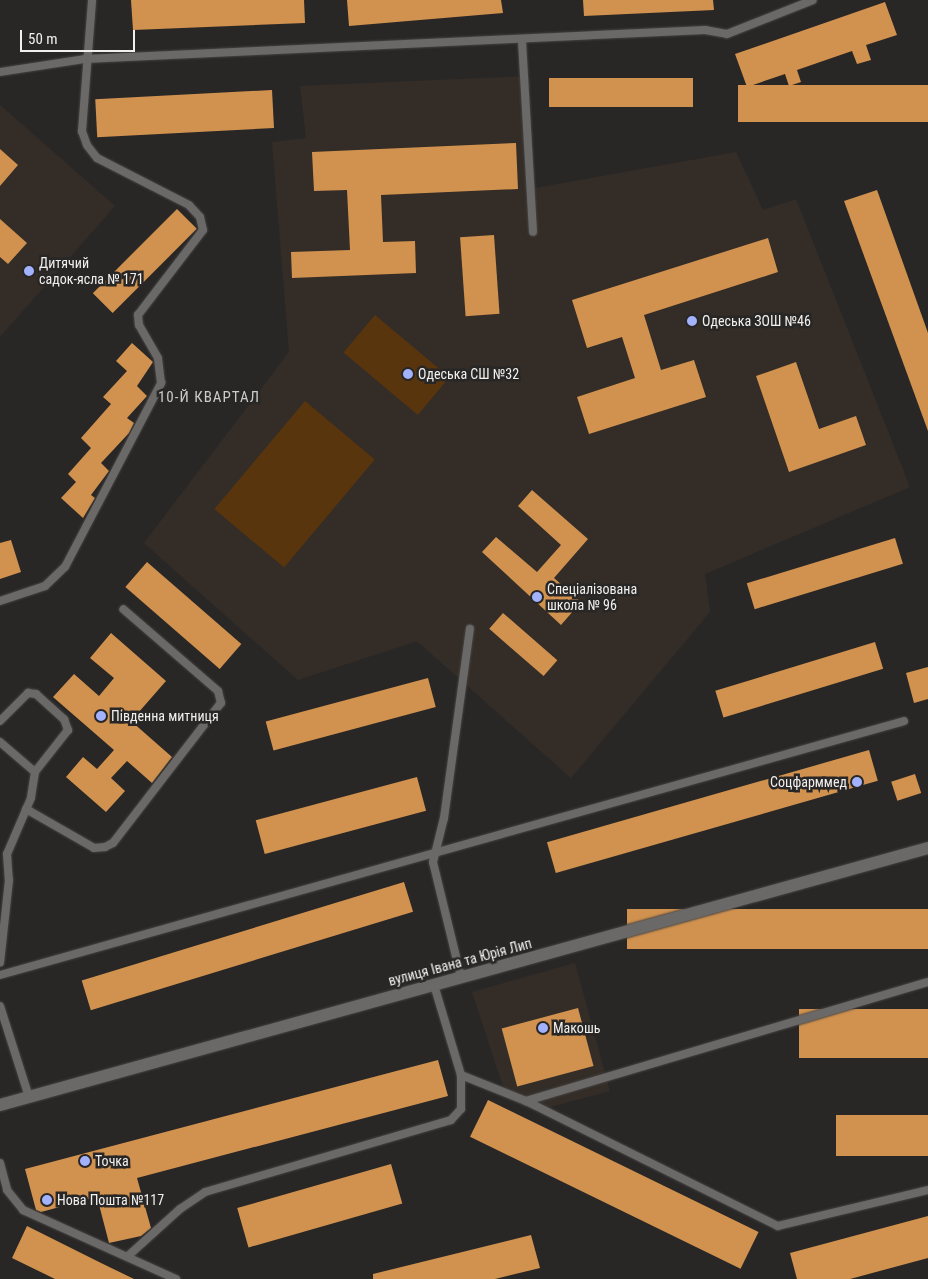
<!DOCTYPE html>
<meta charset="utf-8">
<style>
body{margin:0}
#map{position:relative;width:928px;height:1279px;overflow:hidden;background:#292726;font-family:"Roboto Condensed",sans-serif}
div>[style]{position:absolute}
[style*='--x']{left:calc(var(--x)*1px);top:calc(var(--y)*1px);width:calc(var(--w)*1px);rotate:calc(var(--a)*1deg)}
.built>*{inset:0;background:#342d27}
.green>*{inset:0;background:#58350c;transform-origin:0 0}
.building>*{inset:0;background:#d1924f;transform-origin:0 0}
.roads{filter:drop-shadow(0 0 1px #454342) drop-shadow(0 0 1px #454342)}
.service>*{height:8px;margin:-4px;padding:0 4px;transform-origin:4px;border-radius:4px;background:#6a6968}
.tertiary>*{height:12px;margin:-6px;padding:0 6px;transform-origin:6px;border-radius:6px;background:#6a6968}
.dots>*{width:14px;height:14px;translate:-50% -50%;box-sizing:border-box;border:2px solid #292726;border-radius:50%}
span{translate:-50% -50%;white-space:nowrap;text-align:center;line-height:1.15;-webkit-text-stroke:5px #292726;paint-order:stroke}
.poi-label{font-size:14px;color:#f2f0ef}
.left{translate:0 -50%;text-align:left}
.right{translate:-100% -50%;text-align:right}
.street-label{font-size:14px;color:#f2f0ef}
.neighbourhood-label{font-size:15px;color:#cdcac8;letter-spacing:1px}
.scale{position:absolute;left:20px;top:30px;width:115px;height:22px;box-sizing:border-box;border:2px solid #f2f0ef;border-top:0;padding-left:6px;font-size:15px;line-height:18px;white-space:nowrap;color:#f2f0ef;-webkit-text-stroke:4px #292726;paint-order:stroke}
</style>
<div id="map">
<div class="built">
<div style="clip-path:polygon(529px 76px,530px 189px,736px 152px,763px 210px,796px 199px,910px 487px,705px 574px,710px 612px,571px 778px,417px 641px,298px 680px,144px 543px,289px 352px,272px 142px,306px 138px,300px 86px)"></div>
<div style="clip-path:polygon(0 105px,115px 206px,0 337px)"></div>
<div style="clip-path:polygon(575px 963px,610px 1091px,535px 1111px,507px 1099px,472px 992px)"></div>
</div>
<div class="green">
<div style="left:375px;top:315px;width:97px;height:49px;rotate:40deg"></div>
<div style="left:305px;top:401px;width:91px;height:141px;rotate:40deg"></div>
</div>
<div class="building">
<div style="clip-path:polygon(131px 0,304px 0,305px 23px,133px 30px)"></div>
<div style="clip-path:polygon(347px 0,501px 0,503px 13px,349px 26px)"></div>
<div style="clip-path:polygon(583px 0,713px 0,714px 10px,584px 16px)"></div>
<div style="clip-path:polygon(885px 2px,897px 35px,866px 45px,871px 60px,857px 64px,852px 51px,797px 70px,801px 82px,789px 86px,785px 74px,747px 87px,735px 54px)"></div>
<div style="left:693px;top:78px;width:29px;height:144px;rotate:90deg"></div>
<div style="left:928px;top:85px;width:37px;height:190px;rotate:90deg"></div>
<div style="left:272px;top:90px;width:38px;height:177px;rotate:87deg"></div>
<div style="clip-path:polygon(516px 143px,518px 189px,381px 195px,383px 242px,415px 241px,416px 273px,292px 278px,291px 252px,350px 250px,347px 190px,314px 191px,312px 152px)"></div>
<div style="clip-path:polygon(0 149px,18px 165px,0 186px)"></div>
<div style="clip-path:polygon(877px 190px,928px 333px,928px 431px,844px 201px)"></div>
<div style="left:177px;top:209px;width:28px;height:119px;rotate:45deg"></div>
<div style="clip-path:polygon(0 219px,27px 243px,8px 264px,0 257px)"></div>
<div style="left:494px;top:235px;width:79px;height:34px;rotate:86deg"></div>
<div style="clip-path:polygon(768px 238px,778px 272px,644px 315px,661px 370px,694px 360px,706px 397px,589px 434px,577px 397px,635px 378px,622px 337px,587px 348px,572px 300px)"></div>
<div style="clip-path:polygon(132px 343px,153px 362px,137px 386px,147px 396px,127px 418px,134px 423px,129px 433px,101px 463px,109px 471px,91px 495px,95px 498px,83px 518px,61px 498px,76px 482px,68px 474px,91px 448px,81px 438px,111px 404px,103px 397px,127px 371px,116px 361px)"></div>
<div style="clip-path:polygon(796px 362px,819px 429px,856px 416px,866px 445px,789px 472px,756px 376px)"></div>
<div style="clip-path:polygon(532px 490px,588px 539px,554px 578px,581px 602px,561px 625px,482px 552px,496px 537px,537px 572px,561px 545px,518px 506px)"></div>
<div style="left:895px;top:538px;width:27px;height:155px;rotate:73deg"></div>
<div style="clip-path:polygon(11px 540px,21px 572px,0 579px,0 543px)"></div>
<div style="left:147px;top:562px;width:125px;height:33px;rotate:41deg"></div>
<div style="left:503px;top:613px;width:72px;height:21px;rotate:41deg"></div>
<div style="clip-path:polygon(111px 633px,166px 681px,131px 721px,172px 757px,152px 783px,127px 761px,111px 778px,125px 791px,106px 812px,66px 777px,83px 757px,97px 769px,114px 750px,53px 697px,74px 674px,99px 696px,114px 678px,90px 658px)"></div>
<div style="left:875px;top:642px;width:28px;height:167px;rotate:73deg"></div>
<div style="clip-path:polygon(928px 667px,928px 699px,914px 703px,906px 673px)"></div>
<div style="left:428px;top:678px;width:30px;height:168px;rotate:75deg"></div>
<div style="left:869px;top:750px;width:32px;height:335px;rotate:74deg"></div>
<div style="left:915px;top:774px;width:20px;height:25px;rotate:72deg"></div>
<div style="left:417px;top:777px;width:35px;height:167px;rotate:75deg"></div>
<div style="left:404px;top:882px;width:31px;height:337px;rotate:73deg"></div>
<div style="left:928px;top:909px;width:40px;height:301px;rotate:90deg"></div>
<div style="left:578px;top:1008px;width:60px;height:79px;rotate:75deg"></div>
<div style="left:928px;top:1009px;width:49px;height:129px;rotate:90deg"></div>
<div style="clip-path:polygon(438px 1060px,448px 1096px,137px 1178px,151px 1228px,141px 1236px,109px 1243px,97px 1197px,41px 1212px,36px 1210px,25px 1169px)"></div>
<div style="left:488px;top:1100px;width:301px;height:41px;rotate:26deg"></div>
<div style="left:928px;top:1115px;width:41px;height:92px;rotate:90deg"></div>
<div style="left:391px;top:1164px;width:41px;height:160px;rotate:74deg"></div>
<div style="clip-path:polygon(928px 1216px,928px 1258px,850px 1279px,797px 1279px,790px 1253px)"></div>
<div style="clip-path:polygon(27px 1226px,99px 1262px,134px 1279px,55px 1279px,12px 1258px)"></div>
<div style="clip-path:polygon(531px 1235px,540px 1268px,495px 1279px,373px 1279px,373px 1274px)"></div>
</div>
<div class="roads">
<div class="service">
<div style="--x:522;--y:41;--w:191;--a:86.7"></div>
<div style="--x:0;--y:72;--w:86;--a:-8.7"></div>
<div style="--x:85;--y:59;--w:621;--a:-2.68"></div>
<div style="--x:705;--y:30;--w:22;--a:10"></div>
<div style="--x:727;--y:34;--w:92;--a:-21.6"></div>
<div style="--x:0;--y:601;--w:47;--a:-18.4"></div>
<div style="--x:45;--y:586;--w:28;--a:-44"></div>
<div style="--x:65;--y:567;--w:208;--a:-62.4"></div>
<div style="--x:161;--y:383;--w:25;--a:-97"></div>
<div style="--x:158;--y:358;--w:38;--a:-120"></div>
<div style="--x:139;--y:325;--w:10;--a:-96"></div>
<div style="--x:138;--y:315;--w:107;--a:-52.6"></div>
<div style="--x:203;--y:230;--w:13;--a:-103"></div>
<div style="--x:200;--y:217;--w:16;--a:-133"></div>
<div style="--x:189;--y:205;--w:103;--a:-152.9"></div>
<div style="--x:97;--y:158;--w:16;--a:-128"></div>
<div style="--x:87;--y:145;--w:15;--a:-110"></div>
<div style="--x:82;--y:131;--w:131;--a:-85.6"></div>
<div style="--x:0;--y:721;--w:40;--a:-45"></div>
<div style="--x:28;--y:693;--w:8;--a:7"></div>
<div style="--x:36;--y:694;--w:38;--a:42"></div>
<div style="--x:64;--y:719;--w:12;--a:70"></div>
<div style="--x:68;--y:730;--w:53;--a:128.2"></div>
<div style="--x:35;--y:772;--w:26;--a:99"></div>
<div style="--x:31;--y:798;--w:61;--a:113.2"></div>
<div style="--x:7;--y:854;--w:26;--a:86"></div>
<div style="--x:9;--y:880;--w:83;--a:96.2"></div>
<div style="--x:0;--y:742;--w:46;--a:40.6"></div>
<div style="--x:26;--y:809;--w:78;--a:29.8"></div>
<div style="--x:94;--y:848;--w:11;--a:-5"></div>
<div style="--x:105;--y:847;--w:9;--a:-27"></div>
<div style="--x:113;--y:843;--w:177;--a:-52.4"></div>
<div style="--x:221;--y:703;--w:12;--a:-104"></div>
<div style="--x:218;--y:691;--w:125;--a:-139.2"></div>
<div style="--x:0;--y:975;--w:939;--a:-15.69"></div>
<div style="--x:461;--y:977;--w:118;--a:-103.7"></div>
<div style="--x:433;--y:862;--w:45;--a:-76"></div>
<div style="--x:444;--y:818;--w:191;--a:-82.2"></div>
<div style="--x:0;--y:1006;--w:96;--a:72.3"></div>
<div style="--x:461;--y:1075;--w:70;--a:21.8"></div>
<div style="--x:526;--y:1101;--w:281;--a:26.4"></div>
<div style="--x:778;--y:1226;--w:154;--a:-13.5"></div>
<div style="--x:526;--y:1101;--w:419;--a:-16.5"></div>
<div style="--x:0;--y:1163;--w:28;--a:75"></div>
<div style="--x:7;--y:1190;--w:26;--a:51"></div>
<div style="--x:23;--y:1210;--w:168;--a:24.3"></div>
<div style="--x:128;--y:1256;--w:70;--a:-42.1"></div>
<div style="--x:180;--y:1209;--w:30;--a:-34"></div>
<div style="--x:205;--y:1192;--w:256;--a:-16.3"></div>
<div style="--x:451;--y:1120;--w:15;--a:-48"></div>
<div style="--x:461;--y:1109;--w:34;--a:-90"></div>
<div style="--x:461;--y:1075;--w:94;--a:-106.7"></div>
</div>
<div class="tertiary">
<div style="--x:0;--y:1105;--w:963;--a:-15.48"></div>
</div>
</div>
<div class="dots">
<div style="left:29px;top:271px;background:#a3b2fc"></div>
<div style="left:692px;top:321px;background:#a3b2fc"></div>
<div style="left:408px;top:374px;background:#a3b2fc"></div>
<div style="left:537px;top:597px;background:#a3b2fc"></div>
<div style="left:101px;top:716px;background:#a3b2fc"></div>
<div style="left:857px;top:782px;background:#a3b2fc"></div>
<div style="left:543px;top:1028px;background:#a3b2fc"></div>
<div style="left:85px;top:1161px;background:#a3b2fc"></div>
<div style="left:47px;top:1200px;background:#a3b2fc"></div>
</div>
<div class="poi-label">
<span class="left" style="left:39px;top:271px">Дитячий<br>садок-ясла № 171</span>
<span class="left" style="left:702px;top:321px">Одеська ЗОШ №46</span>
<span class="left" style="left:418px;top:374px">Одеська СШ №32</span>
<span class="left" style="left:547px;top:597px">Спеціалізована<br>школа № 96</span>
<span class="left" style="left:111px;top:716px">Південна митниця</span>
<span class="right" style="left:847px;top:782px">Соцфарммед</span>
<span class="left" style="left:553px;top:1028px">Макошь</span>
<span class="left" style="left:95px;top:1161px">Точка</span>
<span class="left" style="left:57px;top:1200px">Нова Пошта №117</span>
</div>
<div class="street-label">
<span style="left:460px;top:962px;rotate:-15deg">вулиця Івана та Юрія Лип</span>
</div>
<div class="neighbourhood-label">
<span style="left:209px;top:398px">10-Й КВАРТАЛ</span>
</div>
<div class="scale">50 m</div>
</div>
